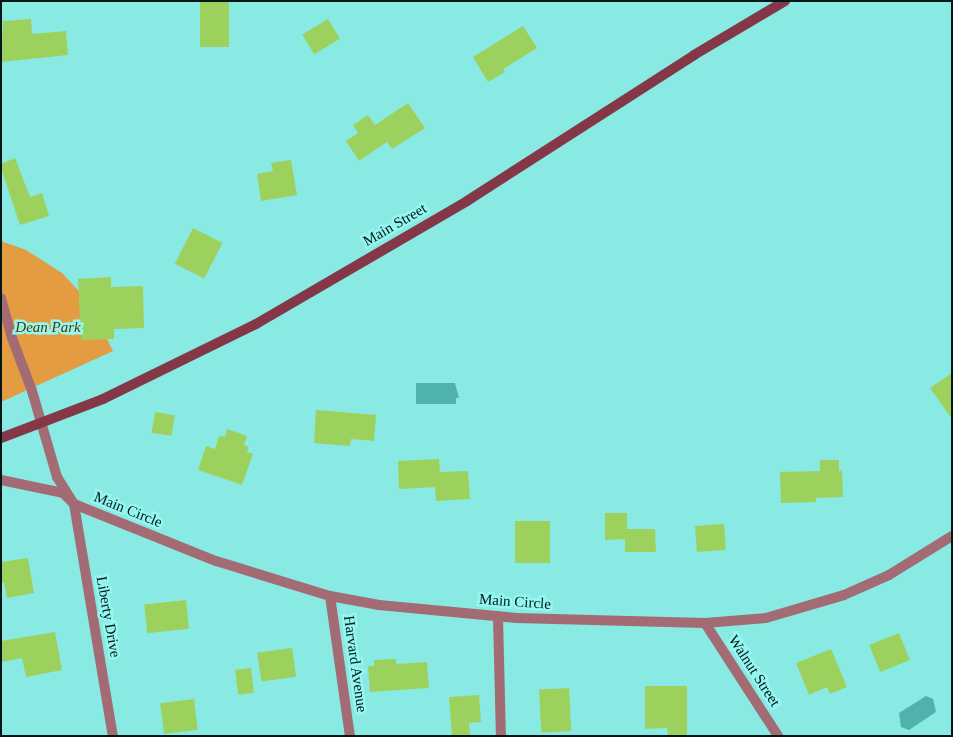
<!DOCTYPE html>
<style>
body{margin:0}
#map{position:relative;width:953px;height:737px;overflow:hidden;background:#88eae3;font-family:Georgia,serif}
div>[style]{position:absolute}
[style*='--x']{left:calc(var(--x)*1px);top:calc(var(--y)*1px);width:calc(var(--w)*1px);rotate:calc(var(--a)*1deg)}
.green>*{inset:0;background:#e39c41}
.water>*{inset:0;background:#4fb3ac}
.building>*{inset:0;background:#9dd15e;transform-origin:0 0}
.service>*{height:10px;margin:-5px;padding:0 5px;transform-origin:5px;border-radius:5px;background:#a36c74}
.minor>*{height:10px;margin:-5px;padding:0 5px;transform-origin:5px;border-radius:5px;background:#a36c74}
.secondary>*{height:10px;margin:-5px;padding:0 5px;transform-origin:5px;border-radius:5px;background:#843847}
span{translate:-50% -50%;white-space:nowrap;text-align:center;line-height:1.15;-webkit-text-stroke:5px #95f8f0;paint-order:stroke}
.street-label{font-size:15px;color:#001817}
.park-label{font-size:15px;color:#553405;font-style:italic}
.frame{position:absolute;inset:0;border:2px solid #001817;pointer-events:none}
</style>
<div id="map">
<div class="green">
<div style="clip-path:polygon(1px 241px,26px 250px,62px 273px,87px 300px,113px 351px,1px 402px)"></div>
</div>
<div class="water">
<div style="clip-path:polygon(416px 383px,455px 383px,459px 398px,456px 398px,456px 404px,416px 404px)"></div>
<div style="clip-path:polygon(926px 696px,933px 699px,936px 712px,909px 730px,901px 727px,899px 713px)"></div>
</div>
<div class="building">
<div style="left:200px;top:1px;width:29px;height:46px"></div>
<div style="clip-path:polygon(31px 19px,32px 34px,66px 31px,68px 55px,1px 62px,3px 21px)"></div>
<div style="left:328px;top:19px;width:23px;height:30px;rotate:59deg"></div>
<div style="clip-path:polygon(523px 26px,537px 48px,503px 69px,505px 72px,488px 82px,473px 57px)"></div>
<div style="clip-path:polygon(408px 103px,425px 128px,392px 149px,387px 142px,359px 161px,346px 141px,358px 133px,353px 125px,368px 115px,375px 125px)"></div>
<div style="clip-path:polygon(15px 158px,30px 197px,42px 193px,49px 216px,20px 225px,1px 168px,1px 164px)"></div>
<div style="clip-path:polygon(291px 160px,297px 195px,261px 201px,257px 174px,273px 171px,271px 163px)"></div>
<div style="left:193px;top:228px;width:33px;height:40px;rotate:27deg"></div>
<div style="clip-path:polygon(111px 277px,111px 287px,143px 286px,144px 328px,114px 329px,114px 339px,81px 340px,78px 279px)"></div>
<div style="clip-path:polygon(952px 373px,952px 419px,930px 388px)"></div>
<div style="clip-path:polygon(316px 410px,376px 415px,374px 441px,351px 439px,350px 446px,314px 443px)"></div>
<div style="left:155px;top:412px;width:20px;height:21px;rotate:9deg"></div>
<div style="clip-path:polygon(227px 429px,247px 436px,244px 445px,249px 447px,247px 452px,253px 454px,242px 485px,198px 470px,206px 446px,215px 449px,219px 436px,225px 437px)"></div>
<div style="clip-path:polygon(439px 459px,440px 472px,468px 471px,470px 499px,436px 501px,435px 487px,399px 489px,398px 461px)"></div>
<div style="clip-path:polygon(820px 460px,839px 460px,839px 471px,842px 470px,843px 497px,816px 498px,816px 502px,781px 503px,780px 472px,820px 471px)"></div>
<div style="clip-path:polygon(605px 513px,627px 513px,627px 529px,655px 529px,656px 552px,625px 552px,625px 539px,605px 540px)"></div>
<div style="left:515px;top:521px;width:35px;height:42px"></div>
<div style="left:724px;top:524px;width:26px;height:29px;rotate:86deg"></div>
<div style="clip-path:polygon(28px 558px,34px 593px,7px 598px,4px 582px,1px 583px,1px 562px)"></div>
<div style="left:186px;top:600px;width:29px;height:42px;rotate:84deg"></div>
<div style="clip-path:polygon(55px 632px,62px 670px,26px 677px,22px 658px,1px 662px,1px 641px)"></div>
<div style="left:899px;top:633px;width:29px;height:32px;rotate:68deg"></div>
<div style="left:292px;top:648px;width:29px;height:35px;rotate:82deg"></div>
<div style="clip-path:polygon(831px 649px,847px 687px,830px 694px,827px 687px,809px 695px,796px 663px)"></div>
<div style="clip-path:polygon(396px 659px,396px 664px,427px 662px,429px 688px,370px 692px,368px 666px,374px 666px,374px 660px)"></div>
<div style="left:251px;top:668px;width:25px;height:16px;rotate:83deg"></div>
<div style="clip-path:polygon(645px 686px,687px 686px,687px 736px,668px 736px,667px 728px,645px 729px)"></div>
<div style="left:569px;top:688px;width:43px;height:30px;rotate:87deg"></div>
<div style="clip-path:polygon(479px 695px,481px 722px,469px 723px,470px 736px,452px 736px,449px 697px)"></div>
<div style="left:194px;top:699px;width:31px;height:34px;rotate:83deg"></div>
</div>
<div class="service">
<div style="--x:498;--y:617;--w:119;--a:88.6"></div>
</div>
<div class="minor">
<div style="--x:1;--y:298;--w:41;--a:74.6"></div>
<div style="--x:12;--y:338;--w:57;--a:69.3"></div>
<div style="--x:32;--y:391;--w:90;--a:73.8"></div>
<div style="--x:57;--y:477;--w:32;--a:58"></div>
<div style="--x:74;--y:504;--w:153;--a:21.9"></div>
<div style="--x:216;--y:561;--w:119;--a:17.1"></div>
<div style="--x:330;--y:596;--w:50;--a:10.4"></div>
<div style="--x:379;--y:605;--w:138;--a:5.4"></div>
<div style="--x:516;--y:618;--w:189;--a:1.5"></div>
<div style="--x:705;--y:623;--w:61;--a:-4.7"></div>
<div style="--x:766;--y:618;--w:81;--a:-16.4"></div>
<div style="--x:844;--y:595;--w:49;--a:-24"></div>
<div style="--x:889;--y:575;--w:74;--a:-31.8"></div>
<div style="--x:1;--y:480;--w:63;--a:11.8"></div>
<div style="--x:63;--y:493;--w:16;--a:45"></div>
<div style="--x:74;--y:504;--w:235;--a:80.5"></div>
<div style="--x:330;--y:596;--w:141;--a:81.9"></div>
<div style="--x:705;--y:623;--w:135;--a:57.1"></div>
</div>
<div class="secondary">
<div style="--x:1;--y:438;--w:109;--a:-20.9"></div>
<div style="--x:103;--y:399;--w:170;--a:-26.1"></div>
<div style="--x:256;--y:324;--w:244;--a:-30.2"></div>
<div style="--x:467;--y:201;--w:270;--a:-32.7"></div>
<div style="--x:694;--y:55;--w:106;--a:-30.7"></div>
</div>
<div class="street-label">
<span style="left:395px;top:225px;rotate:-30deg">Main Street</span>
<span style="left:128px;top:510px;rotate:22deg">Main Circle</span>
<span style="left:515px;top:602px;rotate:4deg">Main Circle</span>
<span style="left:108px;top:617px;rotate:80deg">Liberty Drive</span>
<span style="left:355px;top:664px;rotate:82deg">Harvard Avenue</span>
<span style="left:754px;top:671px;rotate:57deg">Walnut Street</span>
</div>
<div class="park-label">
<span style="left:48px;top:328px">Dean Park</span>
</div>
<div class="frame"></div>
</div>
